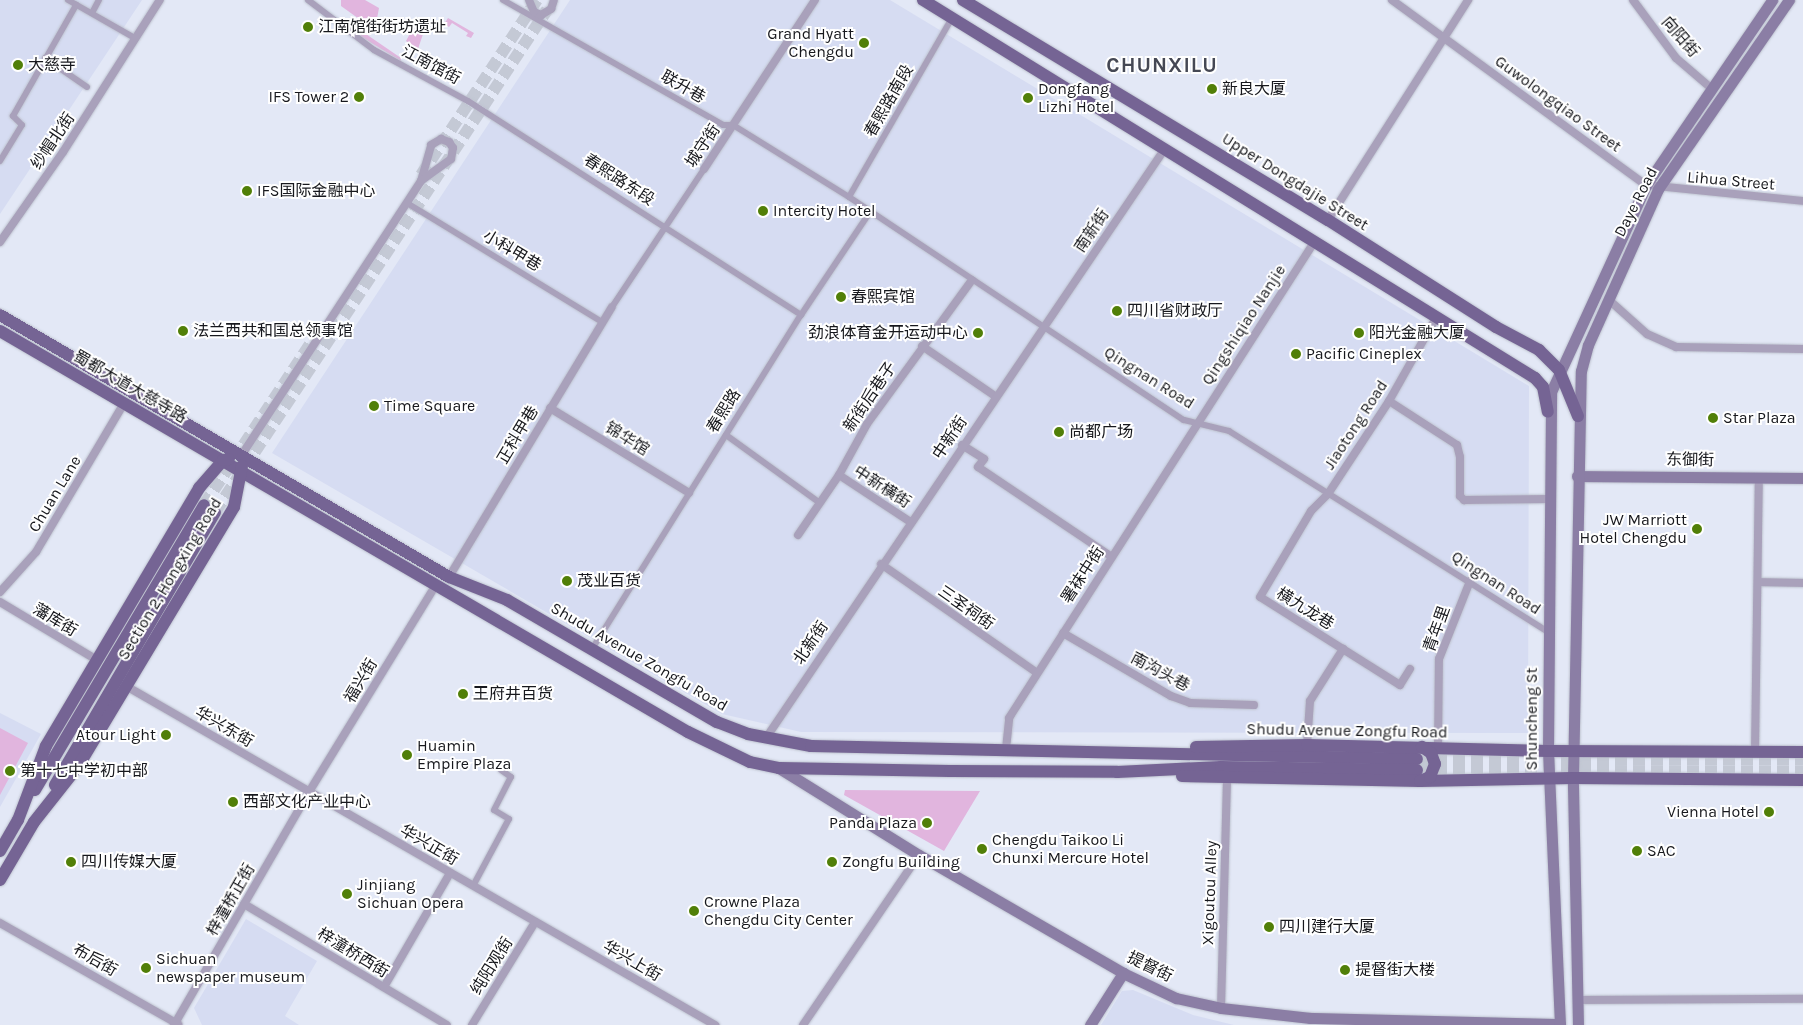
<!DOCTYPE html>
<meta charset="utf-8">
<style>
body{margin:0}
#map{position:relative;width:1803px;height:1025px;overflow:hidden;background:#e3e8f6;font-family:Karla,"Noto Sans SC",sans-serif}
div>[style]{position:absolute}
[style*='--x']{left:calc(var(--x)*1px);top:calc(var(--y)*1px);width:calc(var(--w)*1px);rotate:calc(var(--a)*1deg)}
.built>*{inset:0;background:#d6dcf2}
.green>*{inset:0;background:#e1b5de}
.primary-tunnel>*{height:12px;margin-top:-6px;transform-origin:0;background:repeating-linear-gradient(90deg,#c4c9d5 0 12px,transparent 0 18px)}
.roads{filter:drop-shadow(0 0 1px #bec3cf) drop-shadow(0 0 1px #bec3cf)}
.pedestrian>*{height:6px;margin:-3px;padding:0 3px;transform-origin:3px;border-radius:3px;background:#a9a1bb}
.minor>*{height:8px;margin:-4px;padding:0 4px;transform-origin:4px;border-radius:4px;background:#a9a1bb}
.secondary>*{height:11px;margin:-5.5px;padding:0 5.5px;transform-origin:5.5px;border-radius:5.5px;background:#8b7ea5}
.primary>*{height:12px;margin:-6px;padding:0 6px;transform-origin:6px;border-radius:6px;background:#756494}
.dots>*{width:14px;height:14px;translate:-50% -50%;box-sizing:border-box;border:2px solid #fff;border-radius:50%}
span{translate:-50% -50%;white-space:nowrap;text-align:center;line-height:1.15;-webkit-text-stroke:4px #fff;paint-order:stroke}
.poi-label{font-size:16px;color:#17181d}
.left{translate:0 -50%;text-align:left}
.right{translate:-100% -50%;text-align:right}
.street-label{font-size:16px;color:#17181d}
.district-label{font-size:21px;color:#454854;font-weight:700;letter-spacing:1px}
</style>
<div id="map">
<div class="built">
<div style="clip-path:polygon(0 0,142px 0,0 214px)"></div>
<div style="clip-path:polygon(570px 0,890px 0,1529px 386px,1528px 733px,801px 732px,722px 714px,272px 453px)"></div>
<div style="clip-path:polygon(0 713px,41px 734px,0 807px)"></div>
<div style="clip-path:polygon(246px 919px,317px 961px,285px 1016px,299px 1025px,202px 1025px,194px 1008px)"></div>
<div style="clip-path:polygon(1133px 990px,1193px 1015px,1234px 1025px,1101px 1025px,1122px 991px)"></div>
</div>
<div class="green">
<div style="clip-path:polygon(341px 0,365px 0,379px 8px,376px 24px,369px 26px,341px 6px)"></div>
<div style="clip-path:polygon(448px 18px,474px 33px,471px 38px,466px 36px,468px 33px,452px 23px,449px 27px,444px 24px)"></div>
<div style="clip-path:polygon(413px 28px,423px 34px,418px 49px,406px 41px)"></div>
<div style="clip-path:polygon(363px 32px,401px 58px,401px 61px,360px 36px)"></div>
<div style="clip-path:polygon(0 728px,28px 743px,0 795px)"></div>
<div style="clip-path:polygon(845px 790px,980px 791px,944px 851px,844px 795px)"></div>
</div>
<div class="primary-tunnel">
<div style="--x:421;--y:175;--w:210;--a:-56.5"></div>
<div style="--x:204;--y:505;--w:200;--a:-56.6"></div>
<div style="--x:215;--y:512;--w:602;--a:-56.52"></div>
<div style="--x:1417;--y:759;--w:386;--a:0.1"></div>
<div style="--x:1417;--y:770;--w:386;--a:0.3"></div>
</div>
<div class="roads">
<div class="pedestrian">
<div style="--x:68;--y:0;--w:77;--a:29.6"></div>
<div style="--x:308;--y:0;--w:83;--a:37.1"></div>
<div style="--x:374;--y:50;--w:107;--a:28.5"></div>
<div style="--x:468;--y:101;--w:396;--a:32.7"></div>
<div style="--x:503;--y:0;--w:253;--a:29.6"></div>
<div style="--x:723;--y:125;--w:10;--a:0"></div>
<div style="--x:733;--y:125;--w:137;--a:31.8"></div>
<div style="--x:849;--y:197;--w:402;--a:33.7"></div>
<div style="--x:1184;--y:420;--w:46;--a:13.7"></div>
<div style="--x:1229;--y:431;--w:377;--a:32.2"></div>
<div style="--x:92;--y:13;--w:15;--a:-62"></div>
<div style="--x:45;--y:58;--w:51;--a:34.6"></div>
<div style="--x:0;--y:161;--w:42;--a:-58.6"></div>
<div style="--x:22;--y:125;--w:13;--a:-135"></div>
<div style="--x:13;--y:116;--w:128;--a:-60.4"></div>
<div style="--x:849;--y:197;--w:207;--a:-60.1"></div>
<div style="--x:407;--y:203;--w:228;--a:31.4"></div>
<div style="--x:612;--y:307;--w:166;--a:-56.3"></div>
<div style="--x:726;--y:435;--w:116;--a:35.9"></div>
<div style="--x:592;--y:649;--w:394;--a:-58"></div>
<div style="--x:801;--y:315;--w:124;--a:-56.2"></div>
<div style="--x:473;--y:886;--w:76;--a:-61.8"></div>
<div style="--x:509;--y:819;--w:17;--a:-149"></div>
<div style="--x:494;--y:810;--w:37;--a:-63"></div>
<div style="--x:511;--y:777;--w:12;--a:-145"></div>
</div>
<div class="minor">
<div style="--x:529;--y:0;--w:13;--a:67"></div>
<div style="--x:534;--y:12;--w:8;--a:23"></div>
<div style="--x:541;--y:15;--w:12;--a:-31"></div>
<div style="--x:551;--y:9;--w:9;--a:-72"></div>
<div style="--x:1392;--y:0;--w:314;--a:36.1"></div>
<div style="--x:1646;--y:185;--w:158;--a:5.8"></div>
<div style="--x:1633;--y:0;--w:72;--a:53.4"></div>
<div style="--x:1676;--y:58;--w:46;--a:40.6"></div>
<div style="--x:704;--y:169;--w:202;--a:-56.7"></div>
<div style="--x:1328;--y:220;--w:261;--a:-57.5"></div>
<div style="--x:0;--y:242;--w:110;--a:-55"></div>
<div style="--x:63;--y:152;--w:180;--a:-57.5"></div>
<div style="--x:1609;--y:300;--w:51;--a:41.8"></div>
<div style="--x:1647;--y:334;--w:32;--a:24"></div>
<div style="--x:1676;--y:347;--w:127;--a:0.9"></div>
<div style="--x:922;--y:346;--w:88;--a:34.4"></div>
<div style="--x:1389;--y:401;--w:81;--a:32.9"></div>
<div style="--x:1457;--y:445;--w:12;--a:76"></div>
<div style="--x:1460;--y:457;--w:39;--a:90"></div>
<div style="--x:1460;--y:496;--w:6;--a:45"></div>
<div style="--x:1464;--y:500;--w:85;--a:-0.7"></div>
<div style="--x:550;--y:408;--w:163;--a:31.4"></div>
<div style="--x:962;--y:445;--w:26;--a:32"></div>
<div style="--x:984;--y:459;--w:10;--a:127"></div>
<div style="--x:978;--y:467;--w:161;--a:33.9"></div>
<div style="--x:241;--y:456;--w:329;--a:-56.8"></div>
<div style="--x:421;--y:181;--w:37;--a:-74"></div>
<div style="--x:431;--y:145;--w:12;--a:-31"></div>
<div style="--x:441;--y:139;--w:9;--a:21"></div>
<div style="--x:449;--y:142;--w:7;--a:56"></div>
<div style="--x:453;--y:148;--w:11;--a:100"></div>
<div style="--x:451;--y:159;--w:37;--a:144"></div>
<div style="--x:839;--y:475;--w:84;--a:33.3"></div>
<div style="--x:798;--y:535;--w:73;--a:-55.7"></div>
<div style="--x:839;--y:475;--w:58;--a:-61.2"></div>
<div style="--x:867;--y:424;--w:178;--a:-53.9"></div>
<div style="--x:881;--y:564;--w:190;--a:34.9"></div>
<div style="--x:449;--y:577;--w:315;--a:-58.9"></div>
<div style="--x:1758;--y:582;--w:45;--a:1.3"></div>
<div style="--x:0;--y:592;--w:54;--a:-48"></div>
<div style="--x:36;--y:552;--w:173;--a:-59.4"></div>
<div style="--x:0;--y:602;--w:113;--a:30.9"></div>
<div style="--x:1063;--y:633;--w:125;--a:30.3"></div>
<div style="--x:1171;--y:696;--w:20;--a:20"></div>
<div style="--x:1190;--y:703;--w:64;--a:1.8"></div>
<div style="--x:1410;--y:669;--w:19;--a:122"></div>
<div style="--x:1400;--y:685;--w:165;--a:-147.8"></div>
<div style="--x:1260;--y:597;--w:100;--a:-59.3"></div>
<div style="--x:1311;--y:511;--w:24;--a:-45"></div>
<div style="--x:1328;--y:494;--w:111;--a:-56.7"></div>
<div style="--x:1389;--y:401;--w:95;--a:-60.5"></div>
<div style="--x:126;--y:686;--w:680;--a:29.92"></div>
<div style="--x:766;--y:738;--w:710;--a:-55.91"></div>
<div style="--x:1307;--y:745;--w:44;--a:-86.1"></div>
<div style="--x:1310;--y:701;--w:62;--a:-57.6"></div>
<div style="--x:1006;--y:749;--w:31;--a:-84"></div>
<div style="--x:1009;--y:718;--w:563;--a:-57.33"></div>
<div style="--x:1438;--y:749;--w:90;--a:-89.4"></div>
<div style="--x:1439;--y:659;--w:84;--a:-68.3"></div>
<div style="--x:1755;--y:752;--w:275;--a:-89.2"></div>
<div style="--x:244;--y:904;--w:236;--a:30.8"></div>
<div style="--x:0;--y:923;--w:205;--a:29.6"></div>
<div style="--x:384;--y:987;--w:132;--a:-59.9"></div>
<div style="--x:1578;--y:1000;--w:225;--a:-0.3"></div>
<div style="--x:1221;--y:1008;--w:229;--a:-88.5"></div>
<div style="--x:174;--y:1025;--w:269;--a:-59.9"></div>
<div style="--x:309;--y:792;--w:243;--a:-58.5"></div>
<div style="--x:472;--y:1025;--w:121;--a:-58.5"></div>
<div style="--x:803;--y:1025;--w:206;--a:-55.7"></div>
</div>
<div class="secondary">
<div style="--x:1577;--y:476;--w:226;--a:0.5"></div>
<div style="--x:779;--y:768;--w:165;--a:31.9"></div>
<div style="--x:919;--y:855;--w:236;--a:30"></div>
<div style="--x:1123;--y:973;--w:59;--a:25.3"></div>
<div style="--x:1176;--y:998;--w:46;--a:12.5"></div>
<div style="--x:1221;--y:1008;--w:90;--a:6.4"></div>
<div style="--x:1310;--y:1018;--w:250;--a:1.4"></div>
<div style="--x:1090;--y:1025;--w:62;--a:-57.6"></div>
<div style="--x:1560;--y:1025;--w:274;--a:-92.5"></div>
<div style="--x:1548;--y:751;--w:359;--a:-89.5"></div>
<div style="--x:1551;--y:392;--w:228;--a:-65.3"></div>
<div style="--x:1646;--y:185;--w:224;--a:-55.7"></div>
<div style="--x:1578;--y:1025;--w:247;--a:-91.2"></div>
<div style="--x:1573;--y:778;--w:407;--a:-88.9"></div>
<div style="--x:1581;--y:371;--w:27;--a:-75"></div>
<div style="--x:1588;--y:345;--w:171;--a:-65.8"></div>
<div style="--x:1658;--y:189;--w:230;--a:-55.3"></div>
</div>
<div class="primary">
<div style="--x:923;--y:0;--w:719;--a:31.7"></div>
<div style="--x:1535;--y:378;--w:12;--a:48"></div>
<div style="--x:1543;--y:387;--w:25;--a:79"></div>
<div style="--x:963;--y:0;--w:426;--a:31.1"></div>
<div style="--x:1328;--y:220;--w:199;--a:32.5"></div>
<div style="--x:1496;--y:327;--w:49;--a:28.1"></div>
<div style="--x:1539;--y:350;--w:28;--a:45"></div>
<div style="--x:1559;--y:370;--w:50;--a:67.6"></div>
<div style="--x:0;--y:315;--w:520;--a:30.26"></div>
<div style="--x:449;--y:577;--w:62;--a:21.6"></div>
<div style="--x:507;--y:600;--w:243;--a:30.2"></div>
<div style="--x:717;--y:722;--w:33;--a:21"></div>
<div style="--x:748;--y:734;--w:64;--a:10.8"></div>
<div style="--x:811;--y:746;--w:606;--a:1.23"></div>
<div style="--x:0;--y:331;--w:796;--a:30.24"></div>
<div style="--x:688;--y:732;--w:69;--a:25.8"></div>
<div style="--x:750;--y:762;--w:30;--a:12"></div>
<div style="--x:779;--y:768;--w:171;--a:1"></div>
<div style="--x:950;--y:771;--w:167;--a:0.3"></div>
<div style="--x:1117;--y:772;--w:104;--a:-2.8"></div>
<div style="--x:1221;--y:767;--w:196;--a:0.9"></div>
<div style="--x:1196;--y:747;--w:111;--a:-1"></div>
<div style="--x:1307;--y:745;--w:241;--a:1.4"></div>
<div style="--x:1548;--y:751;--w:255;--a:0.2"></div>
<div style="--x:1182;--y:776;--w:238;--a:1.2"></div>
<div style="--x:1420;--y:781;--w:153;--a:-1.1"></div>
<div style="--x:1573;--y:778;--w:230;--a:0.5"></div>
<div style="--x:1420;--y:781;--w:11;--a:-22"></div>
<div style="--x:1430;--y:777;--w:14;--a:-69"></div>
<div style="--x:1435;--y:764;--w:12;--a:-110"></div>
<div style="--x:1431;--y:753;--w:11;--a:-146"></div>
<div style="--x:55;--y:785;--w:316;--a:-59.6"></div>
<div style="--x:35;--y:790;--w:331;--a:-59.3"></div>
<div style="--x:0;--y:851;--w:36;--a:-60"></div>
<div style="--x:18;--y:820;--w:79;--a:-69.3"></div>
<div style="--x:46;--y:746;--w:300;--a:-59.3"></div>
<div style="--x:199;--y:488;--w:37;--a:-49"></div>
<div style="--x:223;--y:460;--w:6;--a:-9"></div>
<div style="--x:0;--y:880;--w:67;--a:-59.6"></div>
<div style="--x:34;--y:822;--w:73;--a:-51.7"></div>
<div style="--x:79;--y:765;--w:301;--a:-59"></div>
<div style="--x:234;--y:507;--w:42;--a:-79"></div>
</div>
</div>
<div class="dots">
<div style="left:308px;top:27px;background:#517f08"></div>
<div style="left:864px;top:43px;background:#517f08"></div>
<div style="left:18px;top:65px;background:#517f08"></div>
<div style="left:1212px;top:89px;background:#517f08"></div>
<div style="left:359px;top:97px;background:#517f08"></div>
<div style="left:1028px;top:98px;background:#517f08"></div>
<div style="left:247px;top:191px;background:#517f08"></div>
<div style="left:763px;top:211px;background:#517f08"></div>
<div style="left:841px;top:297px;background:#517f08"></div>
<div style="left:1117px;top:311px;background:#517f08"></div>
<div style="left:183px;top:331px;background:#517f08"></div>
<div style="left:978px;top:333px;background:#517f08"></div>
<div style="left:1359px;top:333px;background:#517f08"></div>
<div style="left:1296px;top:354px;background:#517f08"></div>
<div style="left:374px;top:406px;background:#517f08"></div>
<div style="left:1713px;top:418px;background:#517f08"></div>
<div style="left:1059px;top:432px;background:#517f08"></div>
<div style="left:1697px;top:529px;background:#517f08"></div>
<div style="left:567px;top:581px;background:#517f08"></div>
<div style="left:463px;top:694px;background:#517f08"></div>
<div style="left:166px;top:735px;background:#517f08"></div>
<div style="left:407px;top:755px;background:#517f08"></div>
<div style="left:10px;top:771px;background:#517f08"></div>
<div style="left:233px;top:802px;background:#517f08"></div>
<div style="left:1769px;top:812px;background:#517f08"></div>
<div style="left:927px;top:823px;background:#517f08"></div>
<div style="left:982px;top:849px;background:#517f08"></div>
<div style="left:1637px;top:851px;background:#517f08"></div>
<div style="left:71px;top:862px;background:#517f08"></div>
<div style="left:832px;top:862px;background:#517f08"></div>
<div style="left:347px;top:894px;background:#517f08"></div>
<div style="left:694px;top:911px;background:#517f08"></div>
<div style="left:1269px;top:927px;background:#517f08"></div>
<div style="left:146px;top:968px;background:#517f08"></div>
<div style="left:1345px;top:970px;background:#517f08"></div>
</div>
<div class="poi-label">
<span class="left" style="left:318px;top:27px">江南馆街街坊遗址</span>
<span class="right" style="left:854px;top:43px">Grand Hyatt<br>Chengdu</span>
<span class="left" style="left:28px;top:65px">大慈寺</span>
<span class="left" style="left:1038px;top:98px">Dongfang<br>Lizhi Hotel</span>
<span class="left" style="left:1222px;top:89px">新良大厦</span>
<span class="right" style="left:349px;top:97px">IFS Tower 2</span>
<span class="left" style="left:257px;top:191px">IFS国际金融中心</span>
<span class="left" style="left:773px;top:211px">Intercity Hotel</span>
<span class="left" style="left:851px;top:297px">春熙宾馆</span>
<span class="left" style="left:1127px;top:311px">四川省财政厅</span>
<span class="left" style="left:193px;top:331px">法兰西共和国总领事馆</span>
<span class="right" style="left:968px;top:333px">劲浪体育金开运动中心</span>
<span class="left" style="left:1369px;top:333px">阳光金融大厦</span>
<span class="left" style="left:1306px;top:354px">Pacific Cineplex</span>
<span class="left" style="left:384px;top:406px">Time Square</span>
<span class="left" style="left:1723px;top:418px">Star Plaza</span>
<span class="left" style="left:1069px;top:432px">尚都广场</span>
<span class="right" style="left:1687px;top:529px">JW Marriott<br>Hotel Chengdu</span>
<span class="left" style="left:577px;top:581px">茂业百货</span>
<span class="left" style="left:473px;top:694px">王府井百货</span>
<span class="right" style="left:156px;top:735px">Atour Light</span>
<span class="left" style="left:417px;top:755px">Huamin<br>Empire Plaza</span>
<span class="left" style="left:20px;top:771px">第十七中学初中部</span>
<span class="left" style="left:243px;top:802px">西部文化产业中心</span>
<span class="right" style="left:1759px;top:812px">Vienna Hotel</span>
<span class="right" style="left:917px;top:823px">Panda Plaza</span>
<span class="left" style="left:992px;top:849px">Chengdu Taikoo Li<br>Chunxi Mercure Hotel</span>
<span class="left" style="left:1647px;top:851px">SAC</span>
<span class="left" style="left:81px;top:862px">四川传媒大厦</span>
<span class="left" style="left:842px;top:862px">Zongfu Building</span>
<span class="left" style="left:357px;top:894px">Jinjiang<br>Sichuan Opera</span>
<span class="left" style="left:704px;top:911px">Crowne Plaza<br>Chengdu City Center</span>
<span class="left" style="left:1279px;top:927px">四川建行大厦</span>
<span class="left" style="left:156px;top:968px">Sichuan<br>newspaper museum</span>
<span class="left" style="left:1355px;top:970px">提督街大楼</span>
</div>
<div class="street-label">
<span style="left:1680px;top:37px;rotate:49deg">向阳街</span>
<span style="left:431px;top:65px;rotate:28deg">江南馆街</span>
<span style="left:683px;top:87px;rotate:30deg">联升巷</span>
<span style="left:889px;top:101px;rotate:-60deg">春熙路南段</span>
<span style="left:1558px;top:104px;rotate:36deg">Guwolongqiao Street</span>
<span style="left:53px;top:141px;rotate:-56deg">纱帽北街</span>
<span style="left:703px;top:146px;rotate:-56deg">城守街</span>
<span style="left:619px;top:180px;rotate:33deg">春熙路东段</span>
<span style="left:1731px;top:181px;rotate:5deg">Lihua Street</span>
<span style="left:1295px;top:182px;rotate:32deg">Upper Dongdajie Street</span>
<span style="left:1636px;top:202px;rotate:-63deg">Daye Road</span>
<span style="left:1092px;top:231px;rotate:-56deg">南新街</span>
<span style="left:512px;top:251px;rotate:31deg">小科甲巷</span>
<span style="left:1244px;top:325px;rotate:-57deg">Qingshiqiao Nanjie</span>
<span style="left:1149px;top:378px;rotate:32deg">Qingnan Road</span>
<span style="left:130px;top:387px;rotate:30deg">蜀都大道大慈寺路</span>
<span style="left:870px;top:397px;rotate:-56deg">新街后巷子</span>
<span style="left:724px;top:411px;rotate:-58deg">春熙路</span>
<span style="left:1356px;top:425px;rotate:-57deg">Jiaotong Road</span>
<span style="left:518px;top:435px;rotate:-59deg">正科甲巷</span>
<span style="left:950px;top:438px;rotate:-56deg">中新街</span>
<span style="left:627px;top:439px;rotate:32deg">锦华馆</span>
<span style="left:1690px;top:460px;rotate:1deg">东御街</span>
<span style="left:882px;top:487px;rotate:33deg">中新横街</span>
<span style="left:55px;top:494px;rotate:-59deg">Chuan Lane</span>
<span style="left:1083px;top:575px;rotate:-57deg">署袜中街</span>
<span style="left:170px;top:579px;rotate:-59deg">Section 2, Hongxing Road</span>
<span style="left:1496px;top:583px;rotate:33deg">Qingnan Road</span>
<span style="left:966px;top:608px;rotate:35deg">三圣祠街</span>
<span style="left:1305px;top:609px;rotate:32deg">横九龙巷</span>
<span style="left:55px;top:620px;rotate:31deg">藩库街</span>
<span style="left:1437px;top:629px;rotate:-70deg">青年里</span>
<span style="left:811px;top:643px;rotate:-56deg">北新街</span>
<span style="left:639px;top:657px;rotate:30deg">Shudu Avenue Zongfu Road</span>
<span style="left:1160px;top:672px;rotate:28deg">南沟头巷</span>
<span style="left:361px;top:681px;rotate:-59deg">福兴街</span>
<span style="left:1532px;top:719px;rotate:-90deg">Shuncheng St</span>
<span style="left:224px;top:727px;rotate:30deg">华兴东街</span>
<span style="left:1347px;top:731px;rotate:1deg">Shudu Avenue Zongfu Road</span>
<span style="left:429px;top:845px;rotate:30deg">华兴正街</span>
<span style="left:1210px;top:893px;rotate:-88deg">Xigoutou Alley</span>
<span style="left:231px;top:900px;rotate:-60deg">梓潼桥正街</span>
<span style="left:353px;top:953px;rotate:31deg">梓潼桥西街</span>
<span style="left:95px;top:960px;rotate:30deg">布后街</span>
<span style="left:632px;top:961px;rotate:30deg">华兴上街</span>
<span style="left:492px;top:966px;rotate:-58deg">纯阳观街</span>
<span style="left:1150px;top:967px;rotate:26deg">提督街</span>
</div>
<div class="district-label">
<span style="left:1162px;top:65px">CHUNXILU</span>
</div>
</div>
